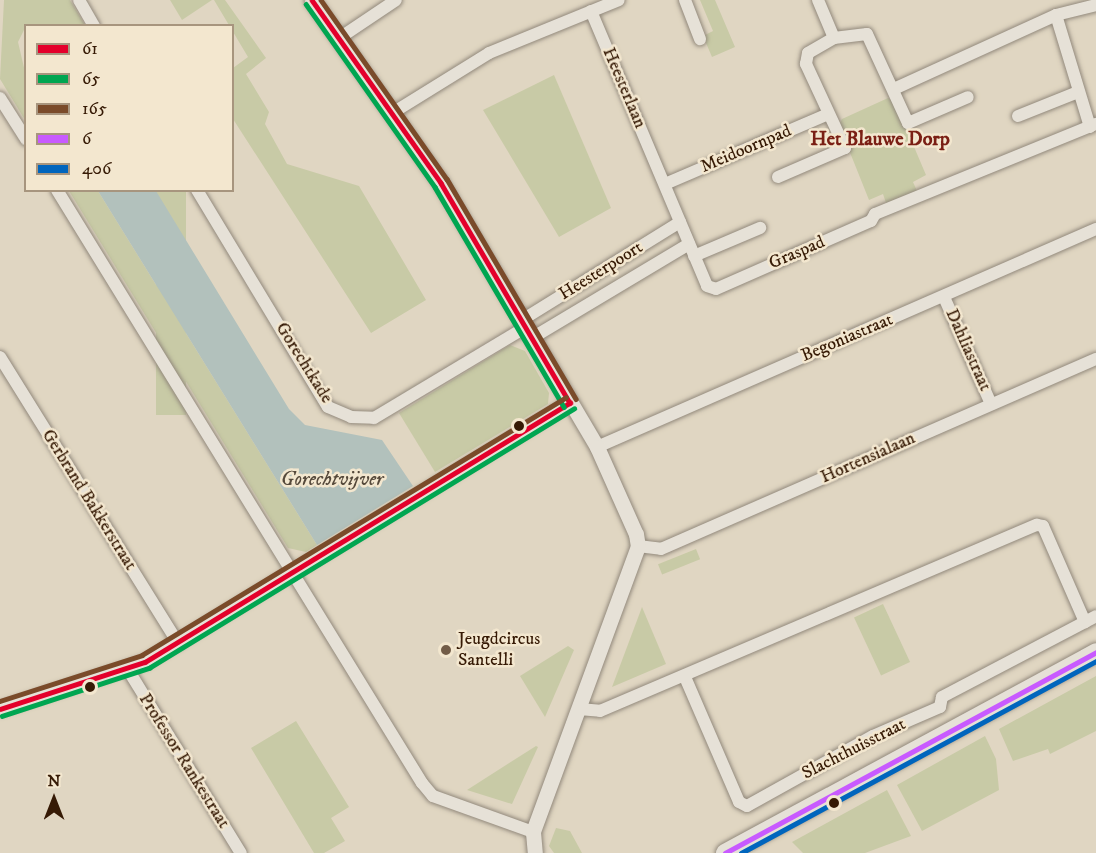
<!DOCTYPE html>
<style>
body{margin:0}
#map{position:relative;width:1096px;height:853px;overflow:hidden;background:#e0d6c2;font-family:"IM FELL DW Pica",serif}
div>[style]{position:absolute}
[style*='--x']{left:calc(var(--x)*1px);top:calc(var(--y)*1px);width:calc(var(--w)*1px);rotate:calc(var(--a)*1deg)}
.green>*{inset:0;background:#c8caa6;transform-origin:0 0}
.water>*{inset:0;background:#b2c1bc}
.roads{filter:drop-shadow(0 0 2px #92897c) drop-shadow(0 0 2px #92897c)}
.minor>*{height:12px;margin:-6px;padding:0 6px;transform-origin:6px;border-radius:6px;background:#e6e1d7}
.tertiary>*{height:15px;margin:-7.5px;padding:0 7.5px;transform-origin:7.5px;border-radius:7.5px;background:#e6e1d7}
.secondary>*{height:18px;margin:-9px;padding:0 9px;transform-origin:9px;border-radius:9px;background:#e6e1d7}
.bus-1>*{height:4.5px;margin:-2.25px;padding:0 2.25px;transform-origin:2.25px;border-radius:2.25px;background:#e4002b}
.bus-2>*{height:4.5px;margin:-2.25px;padding:0 2.25px;transform-origin:2.25px;border-radius:2.25px;background:#00a651}
.bus-3>*{height:4.5px;margin:-2.25px;padding:0 2.25px;transform-origin:2.25px;border-radius:2.25px;background:#7a4b2a}
.bus-4>*{height:4.5px;margin:-2.25px;padding:0 2.25px;transform-origin:2.25px;border-radius:2.25px;background:#c85aff}
.bus-5>*{height:4.5px;margin:-2.25px;padding:0 2.25px;transform-origin:2.25px;border-radius:2.25px;background:#0065bd}
.dots>*{width:16px;height:16px;translate:-50% -50%;box-sizing:border-box;border:3px solid #f3e7cf;border-radius:50%}
span{translate:-50% -50%;white-space:nowrap;text-align:center;line-height:1.15;-webkit-text-stroke:5px #f3e7cf;paint-order:stroke}
.street-label{font-size:18px;color:#361a05}
.poi-label{font-size:18px;color:#361a05}
.left{translate:0 -50%;text-align:left}
.neighbourhood-label{font-size:20px;color:#7a1f14;font-weight:700}
.water-label{font-size:20px;color:#55493b;font-style:italic}
.legend{position:absolute;left:24px;top:24px;width:210px;height:168px;box-sizing:border-box;background:#f3e7cf;border:2px solid #a7957e;margin:0;padding:8px 10px;list-style:none;font-size:18px;color:#361a05}
.legend li{display:flex;align-items:center;gap:12px;height:30px}
.legend b{width:30px;border:2px solid #a7957e}
.north{position:absolute;left:24px;top:769px;width:60px;height:60px;-webkit-text-stroke:4px #f3e7cf;paint-order:stroke;rotate:0deg;font-size:16px;font-weight:700;line-height:24px;text-align:center;color:#361a05}
.north::after{content:'';display:block;margin:auto;width:21px;height:27px;background:#361a05;clip-path:polygon(50% 0,100% 100%,50% 72%,0 100%)}
</style>
<div id="map">
<div class="green">
<div style="clip-path:polygon(4px 0,70px 0,85px 25px,26px 26px,18px 42px,25px 72px,25px 120px,0 79px)"></div>
<div style="clip-path:polygon(170px 0,212px 0,182px 20px)"></div>
<div style="clip-path:polygon(214px 0,225px 0,266px 58px,246px 74px,269px 112px,265px 124px,287px 164px,359px 186px,426px 300px,371px 333px,233px 119px,233px 68px,248px 57px)"></div>
<div style="clip-path:polygon(700px 0,715px 0,735px 47px,712px 57px,703px 36px,713px 31px)"></div>
<div style="clip-path:polygon(554px 75px,611px 208px,559px 237px,483px 110px)"></div>
<div style="clip-path:polygon(888px 98px,895px 102px,926px 175px,913px 182px,917px 191px,886px 203px,883px 194px,869px 200px,839px 125px,842px 119px)"></div>
<div style="clip-path:polygon(69px 191px,98px 191px,317px 545px,306px 552px,288px 548px)"></div>
<div style="left:156px;top:191px;width:30px;height:224px"></div>
<div style="clip-path:polygon(510px 345px,525px 351px,549px 393px,548px 404px,435px 472px,399px 413px)"></div>
<div style="left:696px;top:549px;width:11px;height:41px;rotate:68deg"></div>
<div style="left:883px;top:604px;width:64px;height:32px;rotate:65deg"></div>
<div style="clip-path:polygon(642px 607px,666px 664px,612px 687px)"></div>
<div style="clip-path:polygon(568px 646px,574px 650px,545px 717px,520px 676px)"></div>
<div style="clip-path:polygon(1096px 676px,1096px 731px,1050px 754px,1048px 749px,1013px 761px,999px 729px)"></div>
<div style="clip-path:polygon(296px 721px,349px 807px,331px 818px,345px 841px,324px 853px,314px 853px,251px 748px)"></div>
<div style="clip-path:polygon(985px 736px,996px 759px,999px 790px,922px 831px,897px 785px)"></div>
<div style="clip-path:polygon(538px 747px,512px 804px,467px 790px,536px 746px)"></div>
<div style="clip-path:polygon(887px 790px,911px 836px,865px 853px,803px 853px,792px 842px)"></div>
<div style="clip-path:polygon(556px 828px,570px 831px,582px 853px,554px 853px,549px 846px)"></div>
</div>
<div class="water">
<div style="clip-path:polygon(98px 191px,156px 191px,289px 409px,305px 425px,382px 440px,413px 486px,317px 545px)"></div>
</div>
<div class="roads">
<div class="minor">
<div style="--x:79;--y:0;--w:30;--a:60"></div>
<div style="--x:685;--y:0;--w:42;--a:69"></div>
<div style="--x:818;--y:0;--w:41;--a:67.2"></div>
<div style="--x:591;--y:11;--w:298;--a:67.1"></div>
<div style="--x:707;--y:286;--w:9;--a:18"></div>
<div style="--x:716;--y:289;--w:169;--a:-23.7"></div>
<div style="--x:871;--y:221;--w:8;--a:-60"></div>
<div style="--x:875;--y:214;--w:239;--a:-22.2"></div>
<div style="--x:1056;--y:15;--w:117;--a:73.1"></div>
<div style="--x:341;--y:37;--w:66;--a:-33.9"></div>
<div style="--x:896;--y:88;--w:176;--a:-24.5"></div>
<div style="--x:1056;--y:15;--w:41;--a:-14"></div>
<div style="--x:0;--y:98;--w:49;--a:57.6"></div>
<div style="--x:394;--y:112;--w:112;--a:-31.8"></div>
<div style="--x:489;--y:53;--w:140;--a:-22.2"></div>
<div style="--x:1018;--y:116;--w:65;--a:-21.8"></div>
<div style="--x:778;--y:177;--w:73;--a:-23.4"></div>
<div style="--x:845;--y:148;--w:93;--a:-114.9"></div>
<div style="--x:806;--y:64;--w:11;--a:-80"></div>
<div style="--x:808;--y:53;--w:30;--a:-30"></div>
<div style="--x:834;--y:38;--w:33;--a:-7"></div>
<div style="--x:867;--y:34;--w:98;--a:65.3"></div>
<div style="--x:908;--y:123;--w:65;--a:-23.4"></div>
<div style="--x:665;--y:184;--w:177;--a:-23.2"></div>
<div style="--x:57;--y:190;--w:696;--a:58.39"></div>
<div style="--x:422;--y:783;--w:17;--a:50"></div>
<div style="--x:433;--y:796;--w:106;--a:19.8"></div>
<div style="--x:197;--y:190;--w:253;--a:58.9"></div>
<div style="--x:328;--y:407;--w:25;--a:23"></div>
<div style="--x:351;--y:417;--w:23;--a:2"></div>
<div style="--x:374;--y:418;--w:177;--a:-30.9"></div>
<div style="--x:694;--y:256;--w:72;--a:-23"></div>
<div style="--x:944;--y:297;--w:117;--a:66.3"></div>
<div style="--x:522;--y:320;--w:186;--a:-31.8"></div>
<div style="--x:532;--y:338;--w:183;--a:-30.9"></div>
<div style="--x:0;--y:357;--w:337;--a:58.1"></div>
<div style="--x:597;--y:447;--w:545;--a:-23.6"></div>
<div style="--x:638;--y:546;--w:23;--a:7"></div>
<div style="--x:661;--y:549;--w:475;--a:-23.6"></div>
<div style="--x:127;--y:668;--w:217;--a:58.4"></div>
<div style="--x:685;--y:677;--w:136;--a:66.6"></div>
<div style="--x:739;--y:802;--w:9;--a:27"></div>
<div style="--x:747;--y:806;--w:144;--a:-29.1"></div>
<div style="--x:873;--y:736;--w:73;--a:-23.4"></div>
<div style="--x:940;--y:707;--w:10;--a:-79"></div>
<div style="--x:942;--y:697;--w:174;--a:-27.7"></div>
<div style="--x:0;--y:709;--w:152;--a:-18"></div>
<div style="--x:145;--y:662;--w:498;--a:-31.4"></div>
<div style="--x:579;--y:709;--w:21;--a:5"></div>
<div style="--x:600;--y:711;--w:475;--a:-23.1"></div>
<div style="--x:1037;--y:525;--w:6;--a:9"></div>
<div style="--x:1043;--y:526;--w:105;--a:66.4"></div>
</div>
<div class="tertiary">
<div style="--x:312;--y:0;--w:224;--a:54.8"></div>
<div style="--x:441;--y:183;--w:307;--a:59.4"></div>
<div style="--x:597;--y:447;--w:95;--a:65.9"></div>
<div style="--x:636;--y:534;--w:12;--a:81"></div>
<div style="--x:638;--y:546;--w:305;--a:110.2"></div>
<div style="--x:533;--y:832;--w:21;--a:85"></div>
</div>
<div class="secondary">
<div style="--x:725;--y:853;--w:422;--a:-28.4"></div>
</div>
</div>
<div class="bus-1">
<div style="--x:312;--y:0;--w:224;--a:54.8"></div>
<div style="--x:441;--y:183;--w:255;--a:59.6"></div>
<div style="--x:0;--y:709;--w:152;--a:-18"></div>
<div style="--x:145;--y:662;--w:498;--a:-31.4"></div>
</div>
<div class="bus-2">
<div style="--x:306;--y:4;--w:224;--a:54.8"></div>
<div style="--x:435;--y:187;--w:255;--a:59.6"></div>
<div style="--x:2;--y:716;--w:155;--a:-18.1"></div>
<div style="--x:149;--y:668;--w:498;--a:-31.4"></div>
</div>
<div class="bus-3">
<div style="--x:321;--y:0;--w:219;--a:54.9"></div>
<div style="--x:447;--y:179;--w:255;--a:59.6"></div>
<div style="--x:0;--y:701;--w:149;--a:-17.9"></div>
<div style="--x:142;--y:655;--w:496;--a:-31.3"></div>
</div>
<div class="bus-4">
<div style="--x:725;--y:853;--w:422;--a:-28.4"></div>
</div>
<div class="bus-5">
<div style="--x:741;--y:853;--w:404;--a:-28.4"></div>
</div>
<div class="dots">
<div style="left:519px;top:426px;background:#361a05"></div>
<div style="left:446px;top:650px;background:#725c47"></div>
<div style="left:90px;top:687px;background:#361a05"></div>
<div style="left:834px;top:803px;background:#361a05"></div>
</div>
<div class="street-label">
<span style="left:624px;top:88px;rotate:67deg">Heesterlaan</span>
<span style="left:746px;top:149px;rotate:-23deg">Meidoornpad</span>
<span style="left:797px;top:253px;rotate:-23deg">Graspad</span>
<span style="left:601px;top:271px;rotate:-32deg">Heesterpoort</span>
<span style="left:847px;top:338px;rotate:-23deg">Begoniastraat</span>
<span style="left:968px;top:350px;rotate:66deg">Dahliastraat</span>
<span style="left:304px;top:363px;rotate:58deg">Gorechtkade</span>
<span style="left:868px;top:458px;rotate:-24deg">Hortensialaan</span>
<span style="left:89px;top:500px;rotate:58deg">Gerbrand Bakkerstraat</span>
<span style="left:854px;top:749px;rotate:-27deg">Slachthuisstraat</span>
<span style="left:184px;top:761px;rotate:58deg">Professor Rankestraat</span>
</div>
<div class="poi-label">
<span class="left" style="left:458px;top:650px">Jeugdcircus<br>Santelli</span>
</div>
<div class="neighbourhood-label">
<span style="left:880px;top:139px">Het Blauwe Dorp</span>
</div>
<div class="water-label">
<span style="left:332px;top:479px">Gorechtvijver</span>
</div>
<ul class="legend">
<li><b style="height:8px;background:#e4002b"></b>61</li>
<li><b style="height:8px;background:#00a651"></b>65</li>
<li><b style="height:8px;background:#7a4b2a"></b>165</li>
<li><b style="height:8px;background:#c85aff"></b>6</li>
<li><b style="height:8px;background:#0065bd"></b>406</li>
</ul>
<div class="north">N</div>
</div>
